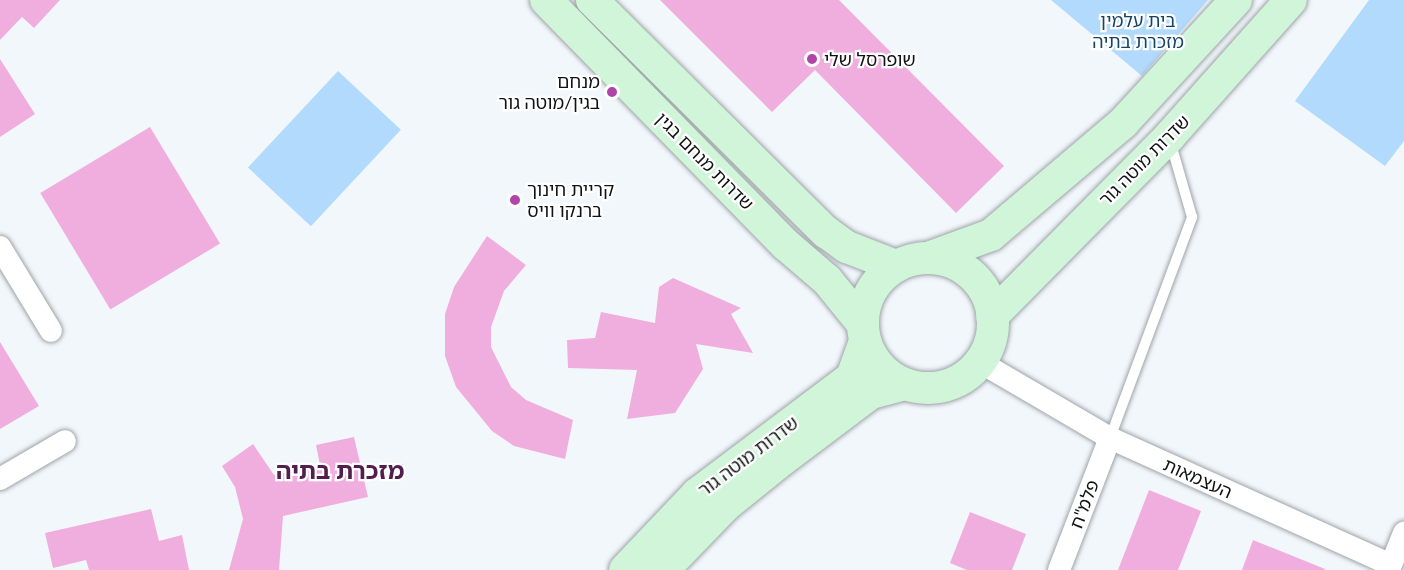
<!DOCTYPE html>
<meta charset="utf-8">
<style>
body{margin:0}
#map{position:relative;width:1404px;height:570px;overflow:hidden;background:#f2f7fc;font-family:Lato,"Noto Sans Hebrew",sans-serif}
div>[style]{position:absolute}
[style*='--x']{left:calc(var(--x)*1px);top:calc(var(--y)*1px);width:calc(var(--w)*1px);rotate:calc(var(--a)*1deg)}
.green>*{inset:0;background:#b2dafc;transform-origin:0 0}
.building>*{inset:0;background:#f0aede;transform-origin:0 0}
.roads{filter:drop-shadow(0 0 2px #9fa4a8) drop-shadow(0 0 2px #9fa4a8)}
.lane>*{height:10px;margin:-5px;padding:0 5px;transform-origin:5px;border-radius:5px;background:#fff}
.street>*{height:22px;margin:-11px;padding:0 11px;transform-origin:11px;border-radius:11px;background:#fff}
.secondary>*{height:32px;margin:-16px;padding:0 16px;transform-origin:16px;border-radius:16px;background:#d1f5d9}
.secondary>.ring{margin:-16px;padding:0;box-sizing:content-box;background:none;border:32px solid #d1f5d9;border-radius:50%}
.dots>*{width:16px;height:16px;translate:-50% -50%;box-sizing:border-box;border:3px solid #fff;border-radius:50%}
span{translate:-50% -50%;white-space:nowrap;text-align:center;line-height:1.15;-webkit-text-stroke:4.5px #fff;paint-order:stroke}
.park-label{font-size:18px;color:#154365}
.poi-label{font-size:18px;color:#101214}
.left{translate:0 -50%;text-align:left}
.right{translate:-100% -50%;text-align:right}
.street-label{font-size:18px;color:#101214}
.district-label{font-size:24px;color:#511e4d;font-weight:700}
</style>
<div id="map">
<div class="green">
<div style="clip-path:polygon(1051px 0,1208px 0,1142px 76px)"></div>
<div style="clip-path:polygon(1369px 0,1404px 0,1404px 141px,1385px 166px,1295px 101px)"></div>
<div style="left:338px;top:71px;width:86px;height:132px;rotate:43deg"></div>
</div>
<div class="building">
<div style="clip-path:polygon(0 0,60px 0,34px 28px,22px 17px,0 40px)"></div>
<div style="clip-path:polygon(660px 0,839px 0,1004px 166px,956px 213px,815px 70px,772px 112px)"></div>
<div style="clip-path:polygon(0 59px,35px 114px,0 137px)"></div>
<div style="left:150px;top:127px;width:136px;height:128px;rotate:59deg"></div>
<div style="clip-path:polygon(487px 236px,526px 265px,504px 291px,491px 327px,491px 347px,511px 387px,526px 400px,573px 420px,565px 459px,514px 446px,492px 431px,456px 387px,445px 356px,445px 314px,454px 287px)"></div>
<div style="clip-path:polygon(673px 278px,741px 308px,731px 314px,753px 353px,696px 344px,703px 369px,675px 413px,627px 419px,637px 370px,568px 368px,567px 340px,595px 338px,601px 312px,655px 323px,659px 287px)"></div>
<div style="clip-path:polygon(0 342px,39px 406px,0 429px)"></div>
<div style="clip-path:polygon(354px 437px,368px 497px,283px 516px,279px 570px,229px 570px,243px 519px,235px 487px,222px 466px,253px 444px,274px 475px,320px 465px,316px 445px)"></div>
<div style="clip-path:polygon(1149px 490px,1201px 511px,1178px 570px,1118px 570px)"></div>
<div style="clip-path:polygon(151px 509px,159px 541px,182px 535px,189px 570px,89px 570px,86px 560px,53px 568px,45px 533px)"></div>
<div style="clip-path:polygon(970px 512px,1026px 534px,1012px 570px,967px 570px,950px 563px)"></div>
<div style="clip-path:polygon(1253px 540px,1325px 569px,1325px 570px,1242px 570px)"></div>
</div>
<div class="roads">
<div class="lane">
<div style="--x:1110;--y:438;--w:236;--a:-69.6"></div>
<div style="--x:1192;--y:217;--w:79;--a:-106.1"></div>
</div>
<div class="street">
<div style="--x:0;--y:247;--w:98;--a:58.7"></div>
<div style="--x:980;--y:362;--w:151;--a:30.3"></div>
<div style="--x:1110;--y:438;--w:308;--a:24.3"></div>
<div style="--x:1391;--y:565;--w:35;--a:-68"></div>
<div style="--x:0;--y:479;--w:75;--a:-30.3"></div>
<div style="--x:1059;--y:570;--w:142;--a:-68.9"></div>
</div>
<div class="secondary">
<div style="--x:546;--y:0;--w:342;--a:45.6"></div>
<div style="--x:785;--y:244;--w:55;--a:40.6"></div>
<div style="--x:827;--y:280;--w:55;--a:50.9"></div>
<div style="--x:592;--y:0;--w:330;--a:44.8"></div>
<div style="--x:826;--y:232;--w:26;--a:36"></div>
<div style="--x:847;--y:247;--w:53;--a:21.2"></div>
<div style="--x:928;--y:258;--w:67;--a:-20.1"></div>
<div style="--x:991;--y:235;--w:173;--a:-40.3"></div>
<div style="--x:1123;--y:123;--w:167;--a:-47.4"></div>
<div class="ring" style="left:863px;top:258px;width:98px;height:98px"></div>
<div style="--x:992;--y:316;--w:252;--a:-45.3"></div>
<div style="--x:1169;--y:137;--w:183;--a:-48.3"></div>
<div style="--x:625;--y:570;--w:105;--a:-46.5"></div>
<div style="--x:697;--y:494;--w:194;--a:-37"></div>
<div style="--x:852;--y:377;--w:38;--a:-70"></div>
<div style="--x:663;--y:570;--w:91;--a:-45.9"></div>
<div style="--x:726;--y:505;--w:72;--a:-38.8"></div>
<div style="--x:782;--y:460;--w:111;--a:-37"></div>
<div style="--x:871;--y:393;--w:35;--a:-15"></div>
</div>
</div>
<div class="dots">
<div style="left:812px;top:59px;background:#af46a7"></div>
<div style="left:612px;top:92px;background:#af46a7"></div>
<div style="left:515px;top:200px;background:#af46a7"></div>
</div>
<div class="park-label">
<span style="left:1138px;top:31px">בית עלמין<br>מזכרת בתיה</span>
</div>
<div class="poi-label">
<span class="left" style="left:824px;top:59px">שופרסל שלי</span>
<span class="right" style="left:600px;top:92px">מנחם<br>בגין/מוטה גור</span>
<span class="left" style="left:527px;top:200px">קריית חינוך<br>ברנקו וויס</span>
</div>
<div class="street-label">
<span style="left:1144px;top:160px;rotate:-45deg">שדרות מוטה גור</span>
<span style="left:705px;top:161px;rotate:45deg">שדרות מנחם בגין</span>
<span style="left:748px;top:456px;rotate:-37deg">שדרות מוטה גור</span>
<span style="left:1198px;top:478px;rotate:24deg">העצמאות</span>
<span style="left:1084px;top:504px;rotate:-69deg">פלמ"ח</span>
</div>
<div class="district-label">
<span style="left:340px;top:470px">מזכרת בתיה</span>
</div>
</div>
